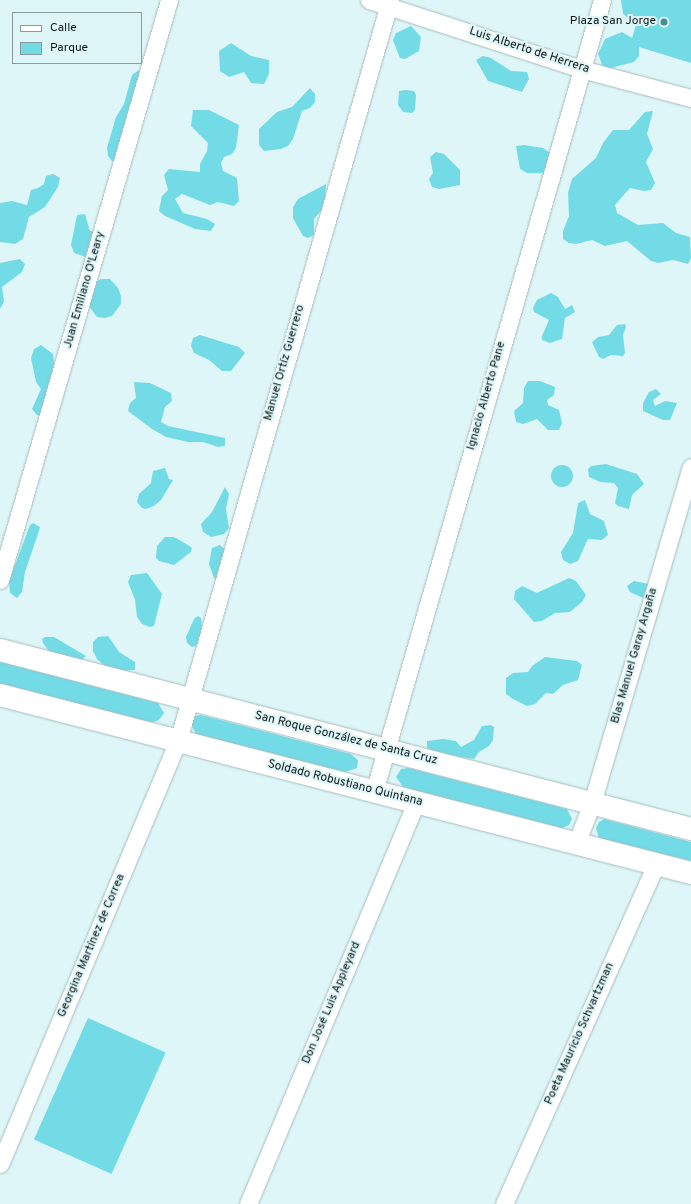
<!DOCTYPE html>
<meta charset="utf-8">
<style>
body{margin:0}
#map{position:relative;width:691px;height:1204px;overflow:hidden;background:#def6f8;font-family:Overpass,sans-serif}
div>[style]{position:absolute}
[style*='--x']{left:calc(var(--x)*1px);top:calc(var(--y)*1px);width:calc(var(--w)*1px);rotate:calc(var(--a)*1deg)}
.green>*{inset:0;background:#73dbe6;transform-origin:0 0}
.round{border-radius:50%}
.roads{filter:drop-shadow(0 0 1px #a5bcbe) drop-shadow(0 0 1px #a5bcbe)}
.street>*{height:17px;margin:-8.5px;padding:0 8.5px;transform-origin:8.5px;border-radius:8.5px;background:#fff}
.secondary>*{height:22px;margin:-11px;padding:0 11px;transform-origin:11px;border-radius:11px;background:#fff}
.dots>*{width:11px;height:11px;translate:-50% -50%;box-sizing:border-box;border:2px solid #def6f8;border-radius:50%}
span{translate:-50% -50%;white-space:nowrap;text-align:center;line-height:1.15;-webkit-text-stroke:4px #def6f8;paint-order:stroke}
.poi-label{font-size:12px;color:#0e1617}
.right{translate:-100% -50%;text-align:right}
.street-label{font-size:12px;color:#0e1617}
.legend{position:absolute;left:12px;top:12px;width:130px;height:52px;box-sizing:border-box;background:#def6f8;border:1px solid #8b9c9e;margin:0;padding:5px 7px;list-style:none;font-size:12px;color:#0e1617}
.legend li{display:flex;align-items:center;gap:8px;height:20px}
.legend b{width:20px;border:1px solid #8b9c9e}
</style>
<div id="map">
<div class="green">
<div style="clip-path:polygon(621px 0,691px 0,691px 63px,639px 47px,639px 56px,634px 62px,611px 68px,603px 67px,598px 54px,605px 39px,622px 32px,632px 38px,636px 25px,623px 14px)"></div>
<div style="clip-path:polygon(411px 26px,421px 37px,419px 51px,405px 59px,400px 58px,393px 40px,396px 33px)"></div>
<div style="clip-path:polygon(231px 43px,251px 56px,269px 60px,269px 74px,264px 84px,251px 83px,244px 72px,229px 77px,220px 71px,219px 51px)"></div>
<div style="clip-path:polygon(483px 56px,491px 58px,511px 71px,527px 72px,529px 79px,522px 92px,488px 81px,476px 60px)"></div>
<div style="clip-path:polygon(139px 70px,143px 77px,119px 162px,112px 161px,108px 156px,107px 148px,116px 117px,124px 104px,132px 75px)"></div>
<div style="clip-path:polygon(310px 88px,315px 94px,315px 102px,310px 108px,302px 111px,293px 139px,288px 146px,281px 149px,264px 151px,259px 145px,259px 129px,277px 112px,292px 107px)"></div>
<div style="clip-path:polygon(406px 90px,414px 91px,416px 95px,415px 110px,412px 113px,403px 112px,398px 105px,399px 91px)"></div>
<div style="clip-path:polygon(193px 110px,209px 110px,239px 125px,236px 148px,232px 154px,224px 157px,221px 163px,223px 171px,237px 178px,239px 201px,234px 206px,218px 202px,210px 205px,182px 194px,175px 199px,183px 213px,207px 219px,215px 224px,211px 231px,195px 229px,165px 216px,159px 211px,162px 196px,168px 190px,164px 175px,169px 169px,200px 172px,200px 164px,207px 151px,208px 143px,191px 126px)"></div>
<div style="clip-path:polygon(653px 111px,647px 134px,653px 149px,646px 162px,655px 183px,651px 190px,644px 191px,630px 188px,615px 205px,617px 213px,638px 225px,663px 223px,676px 233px,690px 237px,691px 258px,688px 264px,673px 260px,658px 263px,651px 261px,627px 241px,605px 246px,592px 240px,576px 244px,569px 243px,563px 239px,563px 231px,569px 216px,568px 193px,572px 179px,596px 158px,603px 143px,613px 130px,629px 130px,645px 112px)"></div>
<div style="clip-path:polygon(524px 145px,543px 148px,553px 155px,545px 173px,527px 173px,520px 169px,516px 146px)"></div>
<div style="clip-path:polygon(436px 152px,444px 154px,460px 170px,460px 185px,439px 189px,432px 187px,429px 179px,433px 173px,430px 157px)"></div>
<div style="clip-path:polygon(53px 174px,60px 178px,58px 187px,45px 207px,29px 217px,23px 239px,15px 244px,0 242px,0 203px,12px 201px,27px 205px,31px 190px,38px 188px,44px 184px,46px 176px)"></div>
<div style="clip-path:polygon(326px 184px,325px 206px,314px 219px,314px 235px,308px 238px,303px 236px,293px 218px,293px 207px,298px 199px)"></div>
<div style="clip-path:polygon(85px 214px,90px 231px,94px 231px,86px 257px,74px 253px,71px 245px,77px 215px)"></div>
<div style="clip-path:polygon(20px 259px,25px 264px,22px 272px,2px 287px,4px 302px,0 309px,0 263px)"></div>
<div style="clip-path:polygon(101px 279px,110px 279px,118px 288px,121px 296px,121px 304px,112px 316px,105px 318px,97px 317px,88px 305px,93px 284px)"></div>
<div style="clip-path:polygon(551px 293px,558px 297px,565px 309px,572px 305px,575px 312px,565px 318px,562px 339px,550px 343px,542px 340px,542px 336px,549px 320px,534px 312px,533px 308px,537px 300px)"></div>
<div style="clip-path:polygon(625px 324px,626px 327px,623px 335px,625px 353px,623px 356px,611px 355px,603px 359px,599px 357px,592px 342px,598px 337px,609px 335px,617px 325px)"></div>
<div style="clip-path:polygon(200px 335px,239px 347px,245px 353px,231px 371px,222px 371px,209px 360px,194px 353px,191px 346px,193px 338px)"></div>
<div style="clip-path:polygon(41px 345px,53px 354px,56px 379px,62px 400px,58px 408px,45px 416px,37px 415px,32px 409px,41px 389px,36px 382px,31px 358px,34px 349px)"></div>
<div style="clip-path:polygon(528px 381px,540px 381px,555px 387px,554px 395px,547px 400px,548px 405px,559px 410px,562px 423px,559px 430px,548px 430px,537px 419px,523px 424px,516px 422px,514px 411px,523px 403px,524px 388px)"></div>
<div style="clip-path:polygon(134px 382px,150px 383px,171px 393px,172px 401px,165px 407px,161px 422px,168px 426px,225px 438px,225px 446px,218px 447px,203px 442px,188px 442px,166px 437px,152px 429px,128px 411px,130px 403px,136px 398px)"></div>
<div style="clip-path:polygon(656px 389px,661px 394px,653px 400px,655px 406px,665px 401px,677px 403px,670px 420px,663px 420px,643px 411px,643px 403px,649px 392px)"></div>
<div style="clip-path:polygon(606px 464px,637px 474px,644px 484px,632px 495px,629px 509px,618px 506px,615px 503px,618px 488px,614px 483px,600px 482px,589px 477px,588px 469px,591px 466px)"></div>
<div class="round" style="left:551px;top:465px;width:22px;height:22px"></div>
<div style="clip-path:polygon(165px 468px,169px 479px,173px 480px,161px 500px,154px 506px,146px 509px,142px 508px,137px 502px,139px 494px,151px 483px,153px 471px)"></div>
<div style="clip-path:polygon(225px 487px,229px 494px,226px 509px,229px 528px,224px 534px,211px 537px,203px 532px,201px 524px,212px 512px)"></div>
<div style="clip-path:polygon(585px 500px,590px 514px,604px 521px,608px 535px,602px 540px,588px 539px,578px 561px,570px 564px,563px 560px,561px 552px,573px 533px,578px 503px)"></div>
<div style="clip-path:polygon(33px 523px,40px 527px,39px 531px,25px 572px,22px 592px,17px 598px,10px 593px,9px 581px,30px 525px)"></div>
<div style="clip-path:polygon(165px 537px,174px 537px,188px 545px,192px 548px,191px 552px,174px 565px,159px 561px,156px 558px,157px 546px)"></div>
<div style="clip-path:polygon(220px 545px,230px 554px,218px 579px,214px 578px,209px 564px,212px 548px)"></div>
<div style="clip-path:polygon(147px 573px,162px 594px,154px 626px,150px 627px,142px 624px,137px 617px,135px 600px,128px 582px,131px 575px)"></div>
<div style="clip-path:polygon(569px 578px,576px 581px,586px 595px,582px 602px,570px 612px,555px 613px,542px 621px,534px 622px,514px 599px,515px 591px,522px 586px,537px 593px)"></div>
<div style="clip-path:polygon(634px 581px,649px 584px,653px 591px,643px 598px,630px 592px,627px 586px)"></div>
<div style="clip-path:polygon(198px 616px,201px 618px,203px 636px,196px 646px,192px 647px,187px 643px,186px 637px,194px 619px)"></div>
<div style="clip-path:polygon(108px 636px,119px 652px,135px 662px,135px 670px,117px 671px,106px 667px,97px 659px,93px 651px,93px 642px,98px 637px)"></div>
<div style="clip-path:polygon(45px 637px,54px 637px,86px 656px,75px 665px,50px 653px,43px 643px,42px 639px)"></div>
<div style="clip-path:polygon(545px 657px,577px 661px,582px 665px,578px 680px,563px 685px,553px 694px,546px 693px,535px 704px,527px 706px,513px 699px,506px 694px,506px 678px,513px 673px,528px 672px,532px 666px)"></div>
<div style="clip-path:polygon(0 662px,158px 703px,164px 713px,159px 720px,151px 723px,0 684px)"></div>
<div style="clip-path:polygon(201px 715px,351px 754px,358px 760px,357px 768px,345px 772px,196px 734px,191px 724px,195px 716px)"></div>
<div style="clip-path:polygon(491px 725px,494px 727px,493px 740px,489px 746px,479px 752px,474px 759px,429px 752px,427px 748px,427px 741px,443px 739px,456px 741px,461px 747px,474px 740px,482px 726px)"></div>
<div style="clip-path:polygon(408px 768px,567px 809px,572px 819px,569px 825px,562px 828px,403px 787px,396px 777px,401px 769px)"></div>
<div style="clip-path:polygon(604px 819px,691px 842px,691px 861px,599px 838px,596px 828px,599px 822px)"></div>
<div style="left:88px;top:1018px;width:85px;height:133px;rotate:24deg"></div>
</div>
<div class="roads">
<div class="street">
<div style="--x:369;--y:0;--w:223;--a:18"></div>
<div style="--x:581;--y:69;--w:114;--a:14.8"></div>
<div style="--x:0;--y:580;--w:604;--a:-73.75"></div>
<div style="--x:374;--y:792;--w:824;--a:-73.94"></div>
<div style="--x:576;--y:844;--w:44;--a:-68.7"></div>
<div style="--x:592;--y:803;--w:350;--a:-73.6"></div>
<div style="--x:0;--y:1164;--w:459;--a:-67.2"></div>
<div style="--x:178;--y:741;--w:771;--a:-74.03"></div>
<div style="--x:248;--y:1204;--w:435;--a:-67.3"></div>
<div style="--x:504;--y:1204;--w:372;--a:-65.9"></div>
</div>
<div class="secondary">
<div style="--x:0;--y:650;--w:714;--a:14.52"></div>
<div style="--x:0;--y:695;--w:714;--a:14.45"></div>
</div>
</div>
<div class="dots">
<div style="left:664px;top:22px;background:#458c93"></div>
</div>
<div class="poi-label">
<span class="right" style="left:656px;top:22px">Plaza San Jorge</span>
</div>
<div class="street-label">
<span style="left:529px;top:51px;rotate:18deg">Luis Alberto de Herrera</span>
<span style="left:85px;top:290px;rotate:-74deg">Juan Emiliano O'Leary</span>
<span style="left:285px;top:363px;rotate:-74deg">Manuel Ortíz Guerrero</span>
<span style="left:487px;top:396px;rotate:-74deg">Ignacio Alberto Pane</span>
<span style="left:635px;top:656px;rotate:-74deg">Blas Manuel Garay Argaña</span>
<span style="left:346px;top:739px;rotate:14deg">San Roque González de Santa Cruz</span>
<span style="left:345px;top:784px;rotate:14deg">Soldado Robustiano Quintana</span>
<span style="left:92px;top:946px;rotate:-67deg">Georgina Martínez de Correa</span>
<span style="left:332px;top:1003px;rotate:-67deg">Don José Luis Appleyard</span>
<span style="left:580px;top:1034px;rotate:-66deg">Poeta Mauricio Schvartzman</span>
</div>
<ul class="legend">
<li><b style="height:5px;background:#fff"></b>Calle</li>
<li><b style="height:11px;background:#73dbe6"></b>Parque</li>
</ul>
</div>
